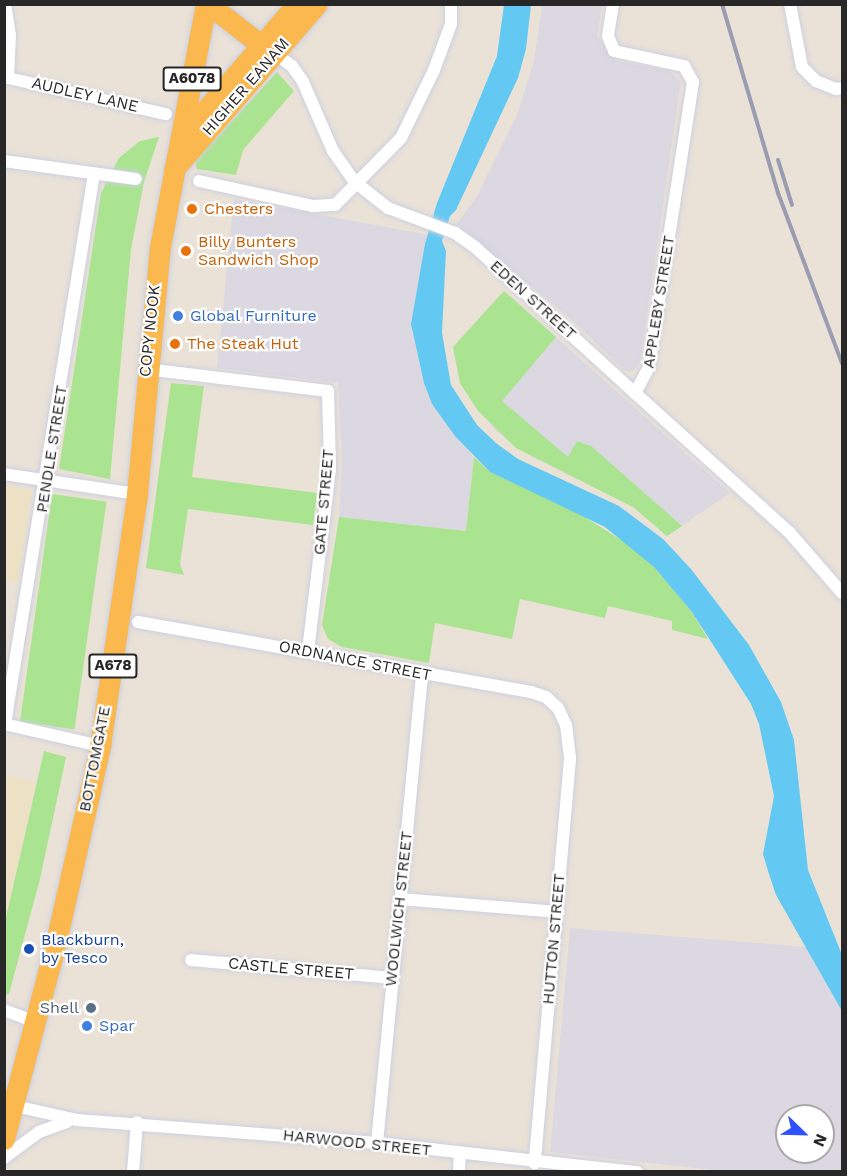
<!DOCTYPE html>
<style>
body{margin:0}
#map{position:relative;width:847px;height:1176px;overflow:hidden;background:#eae2d7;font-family:"Work Sans",sans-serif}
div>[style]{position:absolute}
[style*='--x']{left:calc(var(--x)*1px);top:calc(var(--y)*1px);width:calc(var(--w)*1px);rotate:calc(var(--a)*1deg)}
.industrial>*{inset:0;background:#dbd8e2}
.education>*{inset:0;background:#ede1c5}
.green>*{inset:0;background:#abe490;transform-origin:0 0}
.water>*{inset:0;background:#64c9f2}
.roads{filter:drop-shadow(0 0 2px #ccd0e1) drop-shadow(0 0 2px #ccd0e1)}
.minor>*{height:12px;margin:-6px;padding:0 6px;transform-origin:6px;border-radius:6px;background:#fff}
.trunk>*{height:21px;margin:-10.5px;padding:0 10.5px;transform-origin:10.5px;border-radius:10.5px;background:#fab84f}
.rail>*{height:4px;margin:-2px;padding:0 2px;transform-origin:2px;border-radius:2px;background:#9a9db2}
.dots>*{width:16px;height:16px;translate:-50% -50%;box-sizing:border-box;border:3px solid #fff;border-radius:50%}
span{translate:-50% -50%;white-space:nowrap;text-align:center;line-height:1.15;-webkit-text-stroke:4.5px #fff;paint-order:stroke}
.shield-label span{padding:2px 4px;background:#fff;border:2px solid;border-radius:4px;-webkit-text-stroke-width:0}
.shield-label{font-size:15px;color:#272727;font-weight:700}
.street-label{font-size:16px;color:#272727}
.food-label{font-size:16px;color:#c56008}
.left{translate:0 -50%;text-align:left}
.shop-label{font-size:16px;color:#366cbe}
.transit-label{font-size:16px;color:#164399}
.service-label{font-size:16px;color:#4e5e75}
.right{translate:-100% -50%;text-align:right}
.frame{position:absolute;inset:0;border:6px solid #272727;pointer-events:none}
.north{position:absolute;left:775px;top:1104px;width:60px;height:60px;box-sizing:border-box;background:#fff;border:2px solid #a9a9a9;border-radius:50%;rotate:113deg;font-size:16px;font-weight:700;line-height:24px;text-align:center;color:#272727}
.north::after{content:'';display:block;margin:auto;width:21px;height:27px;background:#2f51ff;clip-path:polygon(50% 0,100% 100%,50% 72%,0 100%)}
</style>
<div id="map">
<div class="industrial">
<div style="clip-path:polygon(542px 5px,602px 5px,597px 36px,616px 61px,669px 71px,681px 81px,640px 363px,632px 372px,624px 370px,573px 321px,457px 224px,477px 196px,517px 115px,534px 61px)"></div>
<div style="clip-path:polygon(234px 199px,429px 235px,411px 324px,424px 383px,432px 404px,474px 457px,466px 531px,339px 517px,342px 459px,338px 383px,217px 368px)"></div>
<div style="clip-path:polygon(504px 291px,730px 493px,667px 536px,633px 507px,531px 456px,496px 431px,460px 383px,453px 347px)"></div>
<div style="clip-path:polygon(evenodd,570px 928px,807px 947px,842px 1007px,842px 1171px,722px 1171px,550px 1152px,570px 928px,787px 1116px,823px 1116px,823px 1152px,787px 1152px,787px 1116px)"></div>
</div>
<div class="education">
<div style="clip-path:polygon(5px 485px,32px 490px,18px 583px,5px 580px)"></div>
<div style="clip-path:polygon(5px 775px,36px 782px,5px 921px,4px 775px)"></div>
</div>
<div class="green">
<div style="clip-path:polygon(277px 72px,294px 91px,243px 150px,236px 175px,197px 169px,195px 161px)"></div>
<div style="clip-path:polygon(159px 137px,144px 182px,131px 249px,110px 479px,59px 469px,101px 193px,119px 158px,140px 141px)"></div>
<div style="clip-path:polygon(504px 291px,556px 337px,502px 401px,568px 457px,577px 441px,591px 446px,682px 526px,667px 536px,633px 507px,516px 448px,478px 411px,460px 383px,453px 347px)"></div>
<div style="clip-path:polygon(171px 383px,204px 386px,192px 477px,317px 493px,313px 525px,188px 509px,180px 564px,184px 575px,146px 568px)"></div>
<div style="clip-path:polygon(474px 457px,490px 472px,572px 509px,629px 545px,654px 567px,692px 612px,708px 639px,672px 630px,672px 621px,608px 606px,605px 618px,520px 599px,512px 639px,435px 623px,429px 663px,342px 647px,328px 639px,322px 625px,339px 517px,466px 531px)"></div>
<div style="left:52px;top:494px;width:55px;height:230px;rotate:8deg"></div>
<div style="clip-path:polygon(44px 751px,66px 757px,40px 879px,9px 994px,5px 995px,5px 922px)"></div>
</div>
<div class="water">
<div style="clip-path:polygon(504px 5px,531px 5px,526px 49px,518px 78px,456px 210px,450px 216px,442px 241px,446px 251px,442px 333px,451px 385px,477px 425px,496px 443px,518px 459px,619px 506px,663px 539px,691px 569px,749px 645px,781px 702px,794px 740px,808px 870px,842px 955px,842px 1011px,776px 895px,768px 871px,763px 854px,774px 796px,759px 724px,751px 704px,692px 612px,654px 567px,605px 527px,490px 472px,455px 436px,432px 404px,424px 383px,411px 324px,425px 244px,437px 203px,497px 56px)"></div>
</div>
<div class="roads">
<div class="minor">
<div style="--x:5;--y:4;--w:31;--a:81"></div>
<div style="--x:10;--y:35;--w:42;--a:92.7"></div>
<div style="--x:613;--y:4;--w:32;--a:99"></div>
<div style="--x:608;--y:36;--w:16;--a:68"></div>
<div style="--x:614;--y:51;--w:72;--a:12.1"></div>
<div style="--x:684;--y:66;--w:18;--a:61"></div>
<div style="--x:693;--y:82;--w:288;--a:98.8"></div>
<div style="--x:649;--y:367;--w:30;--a:118"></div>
<div style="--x:635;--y:393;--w:207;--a:42.1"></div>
<div style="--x:789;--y:532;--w:81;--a:49"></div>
<div style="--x:790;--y:4;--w:64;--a:79.2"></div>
<div style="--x:802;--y:67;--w:20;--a:45"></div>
<div style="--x:816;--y:81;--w:22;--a:22"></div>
<div style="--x:836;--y:89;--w:6;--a:-9"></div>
<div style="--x:270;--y:50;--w:27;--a:36"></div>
<div style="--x:292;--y:66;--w:19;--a:55"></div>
<div style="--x:303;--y:82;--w:75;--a:66.5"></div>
<div style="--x:333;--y:151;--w:38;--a:55"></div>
<div style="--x:355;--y:182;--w:42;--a:38.2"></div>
<div style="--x:388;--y:208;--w:72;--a:20.5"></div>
<div style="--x:455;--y:233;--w:24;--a:35"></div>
<div style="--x:475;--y:247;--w:217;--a:42.4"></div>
<div style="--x:4;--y:77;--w:166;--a:12.9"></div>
<div style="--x:4;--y:161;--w:133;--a:7.8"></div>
<div style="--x:199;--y:181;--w:117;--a:12.4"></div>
<div style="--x:313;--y:206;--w:22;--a:-3"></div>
<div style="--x:335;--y:205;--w:94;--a:-45.4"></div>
<div style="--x:401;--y:138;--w:76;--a:-64.1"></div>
<div style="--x:434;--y:70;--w:49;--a:-69.7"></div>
<div style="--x:451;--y:24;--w:20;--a:-90"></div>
<div style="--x:146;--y:369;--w:183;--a:6.9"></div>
<div style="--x:328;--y:391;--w:78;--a:88.5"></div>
<div style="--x:330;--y:469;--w:183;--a:96.9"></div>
<div style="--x:4;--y:474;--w:134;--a:8.6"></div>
<div style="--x:138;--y:622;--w:399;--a:10.1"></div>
<div style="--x:531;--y:692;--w:16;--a:18"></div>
<div style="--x:546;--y:697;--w:16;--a:43"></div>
<div style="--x:558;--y:708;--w:19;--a:65"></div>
<div style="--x:566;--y:725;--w:34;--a:83"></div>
<div style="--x:570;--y:759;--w:406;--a:95"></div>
<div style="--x:4;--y:724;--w:98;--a:12.9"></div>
<div style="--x:5;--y:724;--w:557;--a:-80.81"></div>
<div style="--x:400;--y:899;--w:159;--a:4.7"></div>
<div style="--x:191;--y:960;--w:202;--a:5.1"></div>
<div style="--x:4;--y:1010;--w:34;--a:21"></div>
<div style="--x:15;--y:1106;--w:64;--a:12.7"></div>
<div style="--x:77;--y:1120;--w:301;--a:4.4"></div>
<div style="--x:377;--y:1143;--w:262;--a:6.4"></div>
<div style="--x:377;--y:1143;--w:471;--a:-84.5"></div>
<div style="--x:4;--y:1158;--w:44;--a:-36.6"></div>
<div style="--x:39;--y:1132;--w:30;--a:-20"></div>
<div style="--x:133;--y:1172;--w:50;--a:-85.4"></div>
<div style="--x:459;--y:1172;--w:18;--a:-87"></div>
</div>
<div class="trunk">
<div style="--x:208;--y:4;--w:66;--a:37.6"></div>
<div style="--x:186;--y:140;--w:40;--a:-56"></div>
<div style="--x:208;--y:107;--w:136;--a:-49.2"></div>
<div style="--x:174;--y:169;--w:218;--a:-49.1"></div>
<div style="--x:4;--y:1139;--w:204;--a:-75.2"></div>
<div style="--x:56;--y:942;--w:201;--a:-77.3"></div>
<div style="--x:100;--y:746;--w:255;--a:-81.6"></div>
<div style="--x:137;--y:494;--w:248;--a:-84.7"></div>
<div style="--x:160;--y:247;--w:247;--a:-79.3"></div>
</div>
</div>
<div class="rail">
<div style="--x:722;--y:4;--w:197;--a:73.5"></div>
<div style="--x:778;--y:193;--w:182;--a:69.4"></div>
<div style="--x:778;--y:160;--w:47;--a:72.7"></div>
</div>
<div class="dots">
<div style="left:192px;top:209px;background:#e8710a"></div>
<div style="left:186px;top:251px;background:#e8710a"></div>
<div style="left:178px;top:316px;background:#3f7fe0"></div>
<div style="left:175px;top:344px;background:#e8710a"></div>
<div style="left:29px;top:949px;background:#1a4fb4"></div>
<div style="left:91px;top:1008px;background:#5c6f8a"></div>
<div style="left:87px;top:1026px;background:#3f7fe0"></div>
</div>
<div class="shield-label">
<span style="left:192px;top:79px">A6078</span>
<span style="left:113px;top:666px">A678</span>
</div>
<div class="street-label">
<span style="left:246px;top:87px;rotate:-49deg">HIGHER EANAM</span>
<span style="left:85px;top:95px;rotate:13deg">AUDLEY LANE</span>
<span style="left:533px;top:300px;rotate:42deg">EDEN STREET</span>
<span style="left:659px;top:302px;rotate:-81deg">APPLEBY STREET</span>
<span style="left:150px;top:331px;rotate:-84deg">COPY NOOK</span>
<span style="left:52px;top:449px;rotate:-81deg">PENDLE STREET</span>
<span style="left:324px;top:502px;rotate:-85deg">GATE STREET</span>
<span style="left:355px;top:661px;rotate:11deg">ORDNANCE STREET</span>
<span style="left:95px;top:759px;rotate:-79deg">BOTTOMGATE</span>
<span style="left:399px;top:909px;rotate:-84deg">WOOLWICH STREET</span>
<span style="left:554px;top:939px;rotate:-85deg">HUTTON STREET</span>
<span style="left:291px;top:969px;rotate:5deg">CASTLE STREET</span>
<span style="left:357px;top:1143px;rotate:6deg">HARWOOD STREET</span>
</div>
<div class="food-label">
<span class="left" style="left:204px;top:209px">Chesters</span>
<span class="left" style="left:198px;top:251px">Billy Bunters<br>Sandwich Shop</span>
<span class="left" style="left:187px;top:344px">The Steak Hut</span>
</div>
<div class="shop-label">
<span class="left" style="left:190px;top:316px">Global Furniture</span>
<span class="left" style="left:99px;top:1026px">Spar</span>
</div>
<div class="transit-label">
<span class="left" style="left:41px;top:949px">Blackburn,<br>by Tesco</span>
</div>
<div class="service-label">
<span class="right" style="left:79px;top:1008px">Shell</span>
</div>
<div class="frame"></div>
<div class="north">N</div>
</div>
